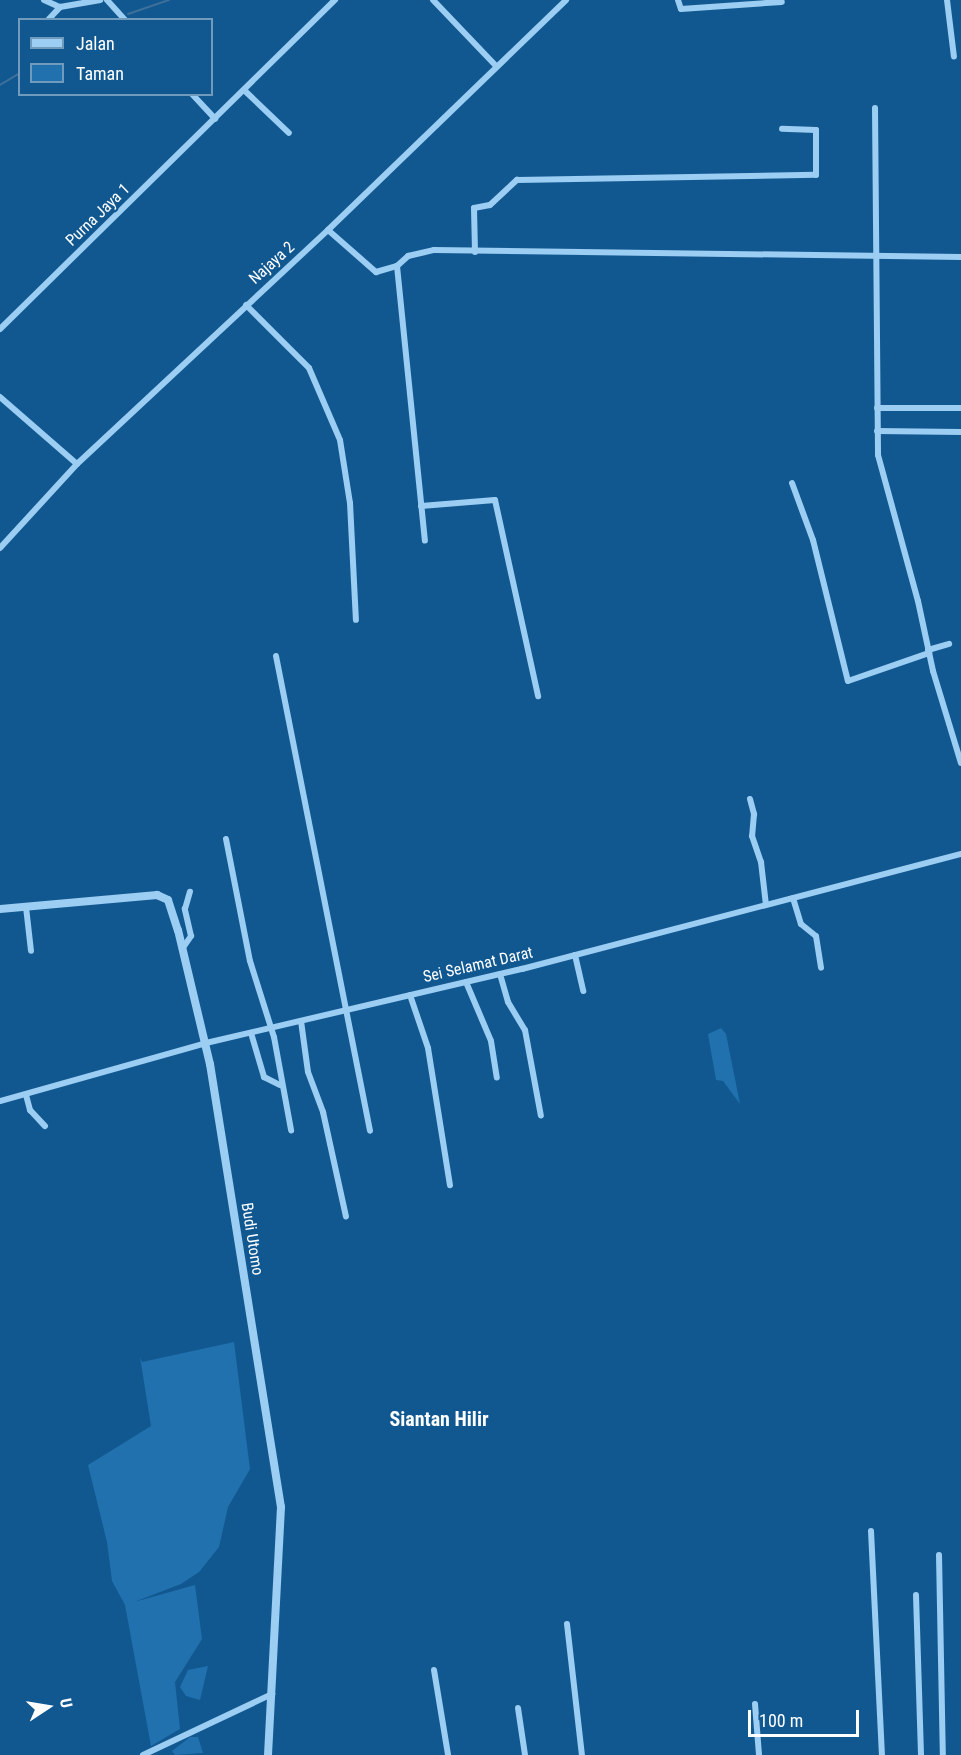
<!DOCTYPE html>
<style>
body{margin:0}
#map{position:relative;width:961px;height:1755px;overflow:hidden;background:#115891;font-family:"Roboto Condensed",sans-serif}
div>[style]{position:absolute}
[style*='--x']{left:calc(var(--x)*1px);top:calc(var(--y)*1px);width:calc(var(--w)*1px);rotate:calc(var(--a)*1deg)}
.green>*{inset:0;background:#2071ae}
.stream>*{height:2px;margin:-1px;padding:0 1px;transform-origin:1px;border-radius:1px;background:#3d709a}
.minor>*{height:6px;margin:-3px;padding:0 3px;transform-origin:3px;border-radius:3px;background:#9ccdf2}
.tertiary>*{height:8px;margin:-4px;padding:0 4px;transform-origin:4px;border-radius:4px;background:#9ccdf2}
span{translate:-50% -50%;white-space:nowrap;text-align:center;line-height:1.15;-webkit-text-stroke:4.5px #115891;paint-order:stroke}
.street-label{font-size:16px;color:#fff}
.quarter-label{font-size:20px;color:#fff;font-weight:700}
.legend{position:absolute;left:18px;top:18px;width:195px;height:78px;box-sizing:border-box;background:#115891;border:2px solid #709bbd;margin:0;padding:8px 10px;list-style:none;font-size:18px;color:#fff}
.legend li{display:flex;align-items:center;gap:12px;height:30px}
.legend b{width:30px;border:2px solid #709bbd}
.north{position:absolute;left:18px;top:1677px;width:60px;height:60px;-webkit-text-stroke:4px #115891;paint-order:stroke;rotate:78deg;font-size:16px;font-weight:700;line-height:24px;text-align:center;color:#fff}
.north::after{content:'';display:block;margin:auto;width:21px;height:27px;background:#fff;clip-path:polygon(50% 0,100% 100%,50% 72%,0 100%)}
.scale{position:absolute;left:748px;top:1710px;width:111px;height:27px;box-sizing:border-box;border:3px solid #fff;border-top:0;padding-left:8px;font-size:18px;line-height:21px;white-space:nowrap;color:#fff;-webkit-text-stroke:4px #115891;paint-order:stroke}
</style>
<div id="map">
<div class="green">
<div style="clip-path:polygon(721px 1028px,726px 1034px,740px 1104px,723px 1081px,716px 1080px,708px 1034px)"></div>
<div style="clip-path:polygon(234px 1342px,250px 1469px,228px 1507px,219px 1547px,199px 1572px,181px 1584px,134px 1602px,195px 1585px,202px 1639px,175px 1682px,180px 1729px,151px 1746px,125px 1605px,112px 1581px,107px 1542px,88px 1465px,151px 1426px,140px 1357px,142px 1362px)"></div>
<div style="clip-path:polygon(208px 1666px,200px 1700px,186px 1696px,180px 1687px,188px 1670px)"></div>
<div style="clip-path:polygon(190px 1737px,198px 1737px,203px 1753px,175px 1755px,172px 1751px)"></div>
</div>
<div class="stream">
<div style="--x:128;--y:14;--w:43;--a:-18.9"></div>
<div style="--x:0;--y:85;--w:23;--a:-31"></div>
</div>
<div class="minor">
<div style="--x:44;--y:0;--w:17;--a:24"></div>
<div style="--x:60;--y:7;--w:41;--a:-9.9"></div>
<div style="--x:107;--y:0;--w:27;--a:48"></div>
<div style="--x:433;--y:0;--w:91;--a:46.3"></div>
<div style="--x:678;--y:0;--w:9;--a:72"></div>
<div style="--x:681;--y:9;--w:101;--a:-4"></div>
<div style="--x:947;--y:0;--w:57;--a:83"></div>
<div style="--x:48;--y:20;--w:18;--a:-47"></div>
<div style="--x:244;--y:90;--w:62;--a:43.7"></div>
<div style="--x:192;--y:94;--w:34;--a:47"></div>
<div style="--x:875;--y:108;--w:347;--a:89.5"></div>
<div style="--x:878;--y:455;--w:151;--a:74.7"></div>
<div style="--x:918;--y:601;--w:72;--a:77.9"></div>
<div style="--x:933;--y:671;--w:96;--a:73.1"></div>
<div style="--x:328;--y:230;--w:64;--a:41.2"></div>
<div style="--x:376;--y:272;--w:22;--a:-16"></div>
<div style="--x:397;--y:266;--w:15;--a:-42"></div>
<div style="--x:408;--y:256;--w:27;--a:-13"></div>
<div style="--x:434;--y:250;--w:527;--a:0.76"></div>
<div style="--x:475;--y:252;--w:44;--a:-91.3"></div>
<div style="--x:474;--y:208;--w:16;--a:-11"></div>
<div style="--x:490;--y:205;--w:37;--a:-43"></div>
<div style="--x:517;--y:180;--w:299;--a:-1"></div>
<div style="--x:816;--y:175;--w:45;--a:-90"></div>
<div style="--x:816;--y:130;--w:34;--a:-178"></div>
<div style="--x:397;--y:266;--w:276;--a:84.2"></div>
<div style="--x:246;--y:305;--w:89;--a:45"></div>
<div style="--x:309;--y:368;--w:78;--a:66.7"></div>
<div style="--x:340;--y:440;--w:64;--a:81"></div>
<div style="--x:350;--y:503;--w:117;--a:87.1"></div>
<div style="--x:0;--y:329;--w:470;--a:-44.5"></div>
<div style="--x:0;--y:397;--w:102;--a:41"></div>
<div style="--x:877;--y:408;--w:84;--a:0"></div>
<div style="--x:877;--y:431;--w:84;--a:0.7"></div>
<div style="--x:792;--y:483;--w:61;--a:69.8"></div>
<div style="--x:813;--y:540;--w:145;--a:76.1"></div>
<div style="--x:848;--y:681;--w:86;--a:-19.1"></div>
<div style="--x:421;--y:506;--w:74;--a:-4.6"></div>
<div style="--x:495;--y:500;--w:201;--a:77.6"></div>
<div style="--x:0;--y:548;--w:114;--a:-47.5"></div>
<div style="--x:77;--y:464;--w:343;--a:-43"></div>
<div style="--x:328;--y:230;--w:331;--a:-44"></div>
<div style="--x:928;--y:650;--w:22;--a:-16"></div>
<div style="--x:276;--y:656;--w:484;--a:78.8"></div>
<div style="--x:750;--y:799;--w:16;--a:75"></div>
<div style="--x:754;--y:814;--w:22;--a:95"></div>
<div style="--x:752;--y:836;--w:28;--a:71"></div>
<div style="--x:761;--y:862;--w:43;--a:83.4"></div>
<div style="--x:226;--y:839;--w:124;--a:78.9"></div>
<div style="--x:250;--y:961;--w:80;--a:72.5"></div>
<div style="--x:274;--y:1037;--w:95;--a:79.6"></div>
<div style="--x:793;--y:898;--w:27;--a:73"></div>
<div style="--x:801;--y:924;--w:19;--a:39"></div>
<div style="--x:816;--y:936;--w:32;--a:81"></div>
<div style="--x:26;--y:907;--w:44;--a:83.5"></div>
<div style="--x:182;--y:949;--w:16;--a:-55"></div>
<div style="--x:191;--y:936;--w:28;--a:-103"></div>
<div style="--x:185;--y:909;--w:18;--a:-74"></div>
<div style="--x:575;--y:955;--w:37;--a:77"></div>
<div style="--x:500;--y:974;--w:29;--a:74"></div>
<div style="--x:508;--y:1002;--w:33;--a:59"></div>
<div style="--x:525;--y:1030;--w:87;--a:79.5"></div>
<div style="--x:466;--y:982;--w:64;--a:67"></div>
<div style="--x:491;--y:1041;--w:37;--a:81"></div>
<div style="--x:410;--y:995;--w:56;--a:71.2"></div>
<div style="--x:428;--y:1048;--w:139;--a:80.9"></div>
<div style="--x:301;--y:1021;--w:51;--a:82.2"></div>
<div style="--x:308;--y:1072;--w:43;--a:69.4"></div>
<div style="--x:323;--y:1112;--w:107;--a:77.6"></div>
<div style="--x:251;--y:1033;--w:46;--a:73.5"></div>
<div style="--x:264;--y:1077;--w:18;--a:27"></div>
<div style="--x:26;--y:1095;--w:16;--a:75"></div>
<div style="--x:30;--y:1110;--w:22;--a:47"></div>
<div style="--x:0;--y:1101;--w:214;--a:-15.7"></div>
<div style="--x:206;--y:1043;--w:325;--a:-13.2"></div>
<div style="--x:522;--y:969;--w:454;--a:-14.7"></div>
<div style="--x:871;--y:1531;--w:224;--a:87.2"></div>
<div style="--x:939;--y:1555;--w:200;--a:88.9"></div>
<div style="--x:916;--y:1595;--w:160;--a:88.2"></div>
<div style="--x:567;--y:1624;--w:132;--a:83.5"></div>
<div style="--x:434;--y:1670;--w:86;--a:80.6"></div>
<div style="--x:755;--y:1704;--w:51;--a:85.5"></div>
<div style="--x:518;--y:1708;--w:48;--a:81.5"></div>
<div style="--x:143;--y:1755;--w:143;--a:-25.3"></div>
</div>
<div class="tertiary">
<div style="--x:0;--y:909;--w:158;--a:-5.1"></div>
<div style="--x:157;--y:895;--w:12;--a:24"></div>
<div style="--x:168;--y:900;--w:32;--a:72"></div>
<div style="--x:178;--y:930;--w:138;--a:76.6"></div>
<div style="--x:210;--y:1064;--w:449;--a:80.9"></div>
<div style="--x:281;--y:1507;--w:248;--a:93"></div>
</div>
<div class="street-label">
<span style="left:98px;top:215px;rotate:-44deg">Purna Jaya 1</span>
<span style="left:272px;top:263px;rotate:-42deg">Najaya 2</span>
<span style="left:478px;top:965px;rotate:-13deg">Sei Selamat Darat</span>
<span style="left:252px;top:1239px;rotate:81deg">Budi Utomo</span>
</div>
<div class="quarter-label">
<span style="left:439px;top:1419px">Siantan Hilir</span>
</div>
<ul class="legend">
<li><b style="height:8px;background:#9ccdf2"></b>Jalan</li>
<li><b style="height:16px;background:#2071ae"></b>Taman</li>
</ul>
<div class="north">U</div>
<div class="scale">100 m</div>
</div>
